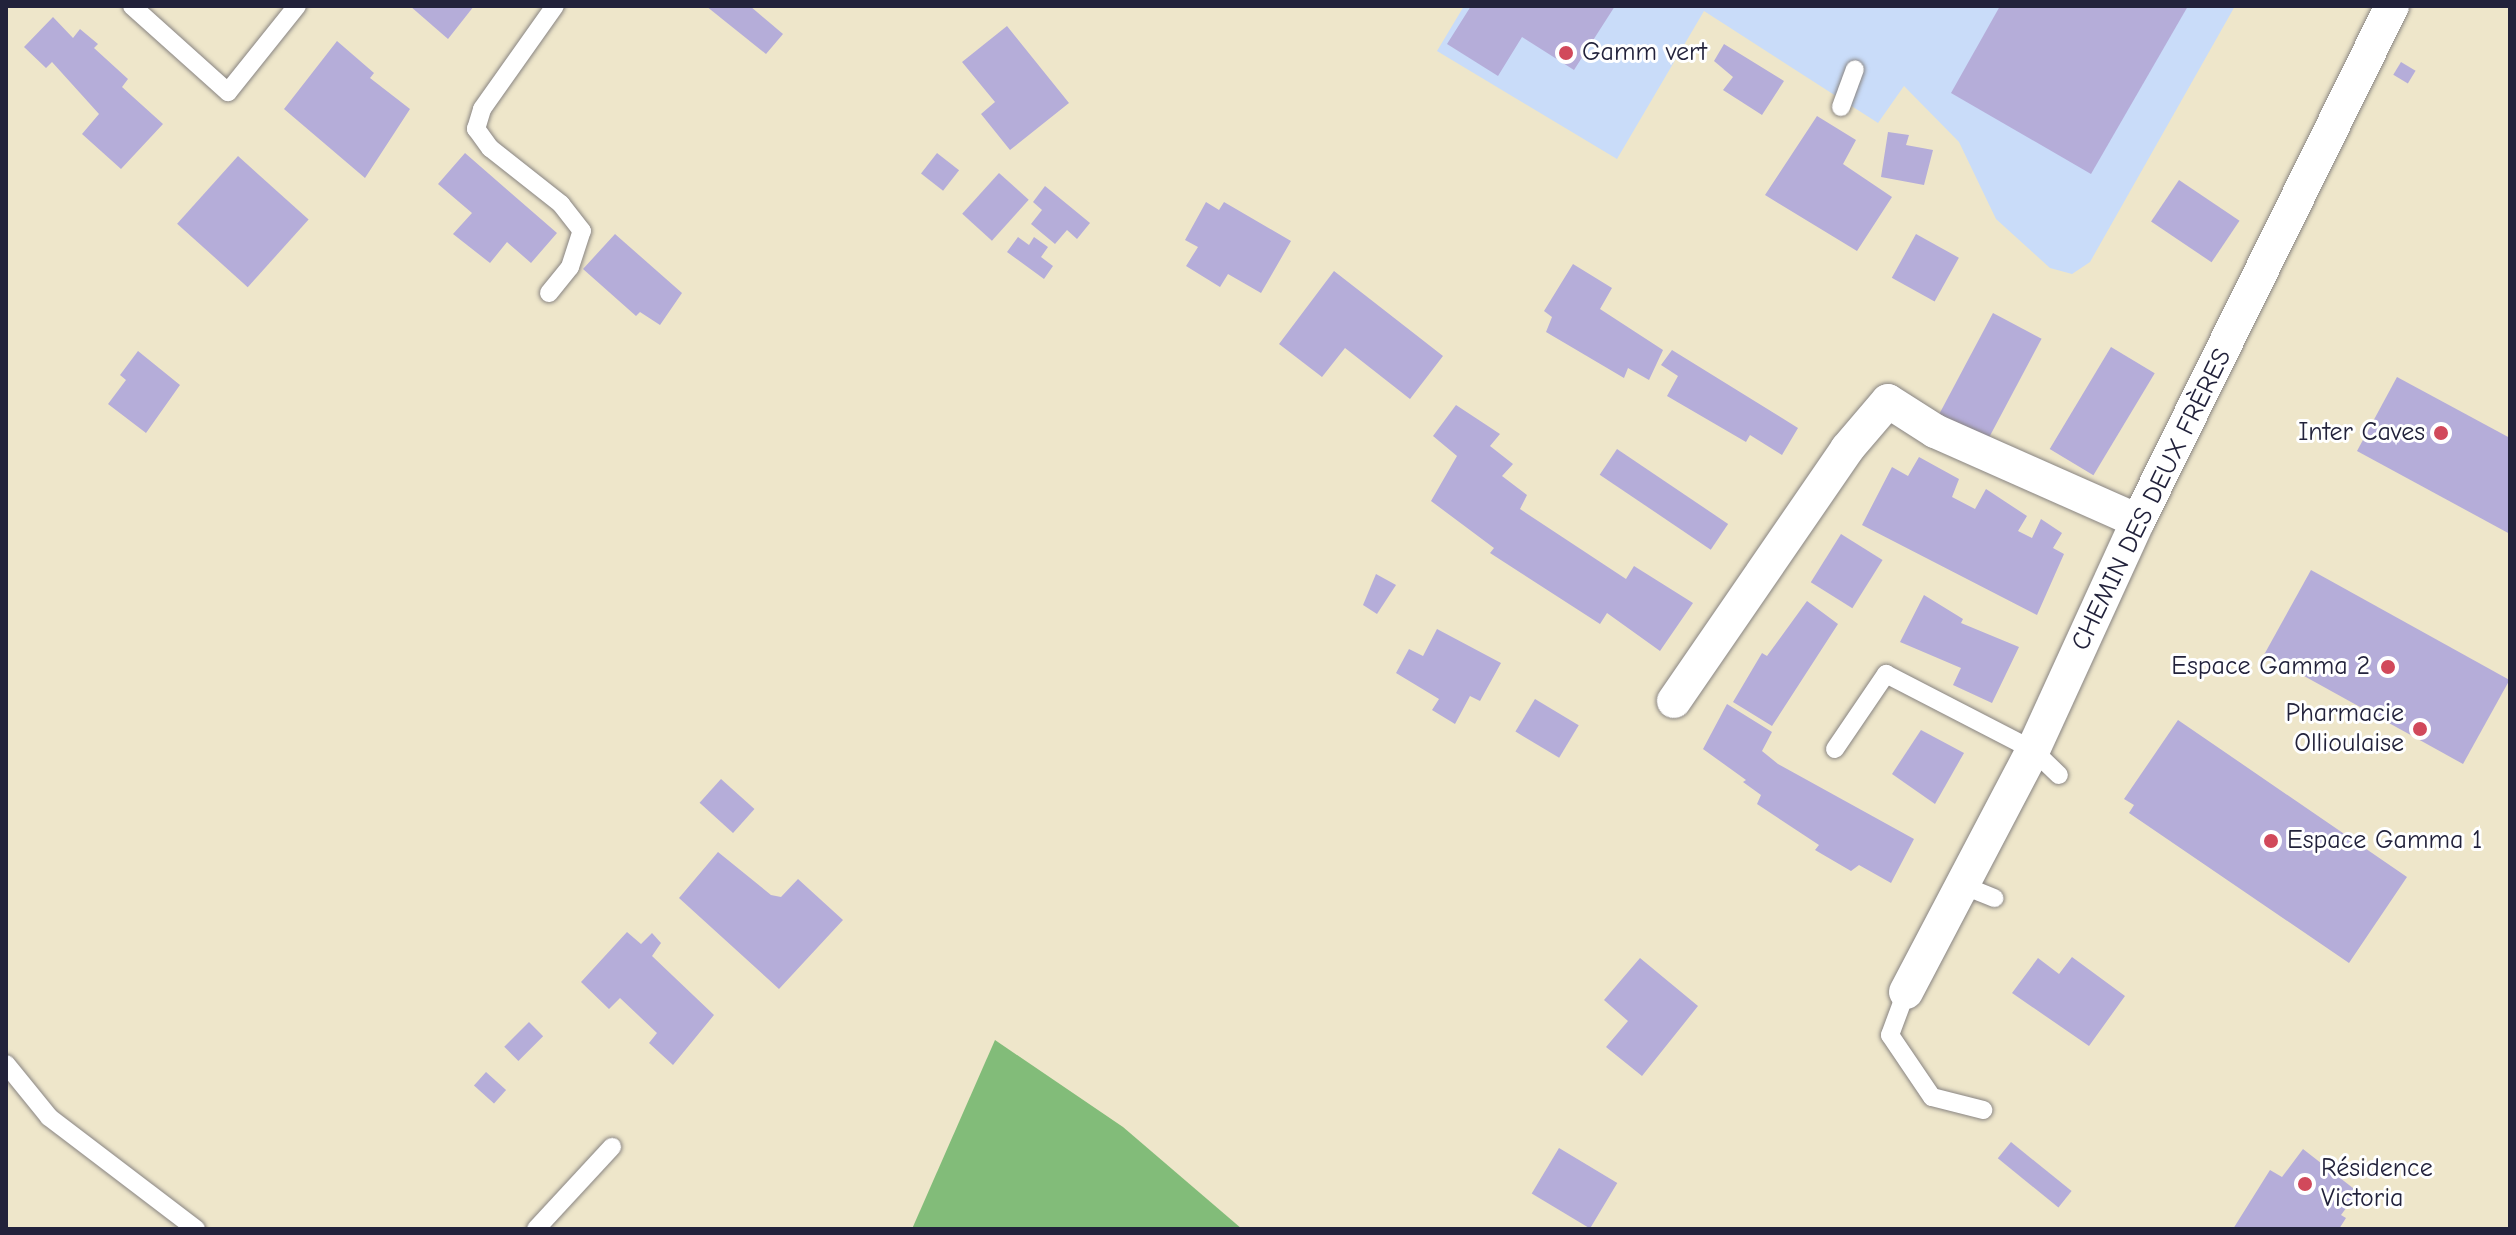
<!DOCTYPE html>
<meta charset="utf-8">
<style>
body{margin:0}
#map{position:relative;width:2516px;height:1235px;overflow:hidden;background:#eee6ca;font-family:"Comic Neue",sans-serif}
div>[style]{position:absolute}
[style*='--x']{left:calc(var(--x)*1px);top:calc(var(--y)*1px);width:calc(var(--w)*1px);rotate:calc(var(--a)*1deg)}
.built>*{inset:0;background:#c9dcf9}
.forest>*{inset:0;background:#82bc79}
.building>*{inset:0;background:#b5add9;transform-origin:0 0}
.roads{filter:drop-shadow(0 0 2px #888482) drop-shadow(0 0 2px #888482)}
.service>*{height:18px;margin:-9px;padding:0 9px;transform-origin:9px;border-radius:9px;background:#fff}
.minor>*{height:34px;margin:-17px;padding:0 17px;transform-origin:17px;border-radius:17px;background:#fff}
.dots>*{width:22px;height:22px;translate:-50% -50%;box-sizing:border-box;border:4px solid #fff;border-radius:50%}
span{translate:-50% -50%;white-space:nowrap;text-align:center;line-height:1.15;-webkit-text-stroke:6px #fff;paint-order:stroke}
.poi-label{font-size:26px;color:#22223b}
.left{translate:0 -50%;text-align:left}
.right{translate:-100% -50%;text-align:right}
.street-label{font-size:26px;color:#22223b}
.frame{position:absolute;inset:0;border:8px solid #22223b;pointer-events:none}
</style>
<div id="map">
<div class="built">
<div style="clip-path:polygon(1464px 6px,2235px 6px,2090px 262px,2072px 274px,2050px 268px,1996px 219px,1959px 142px,1904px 86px,1878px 123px,1704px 11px,1617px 159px,1437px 51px)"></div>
</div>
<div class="forest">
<div style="clip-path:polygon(995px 1040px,1123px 1127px,1242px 1229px,912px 1229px)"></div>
</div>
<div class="building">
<div style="clip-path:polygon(410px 6px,474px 6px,448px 39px)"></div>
<div style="clip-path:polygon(706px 6px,750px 6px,783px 34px,766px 54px)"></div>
<div style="clip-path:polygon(1471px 6px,1615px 6px,1574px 70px,1522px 37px,1498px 76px,1447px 44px)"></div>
<div style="clip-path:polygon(2000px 6px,2188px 6px,2091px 174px,1951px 93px)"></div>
<div style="clip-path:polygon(53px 17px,73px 38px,80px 29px,98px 44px,94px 48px,128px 79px,122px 87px,163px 124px,121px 169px,82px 134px,99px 114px,52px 62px,46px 68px,24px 47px)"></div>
<div style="clip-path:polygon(1007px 26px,1069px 103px,1010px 150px,981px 114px,995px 102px,962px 62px)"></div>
<div style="clip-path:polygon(337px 41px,374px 73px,370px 78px,410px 109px,365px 178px,284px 109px)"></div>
<div style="clip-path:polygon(1724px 44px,1784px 81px,1762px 115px,1723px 90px,1733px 77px,1714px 61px)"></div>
<div style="left:2401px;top:62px;width:17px;height:15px;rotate:31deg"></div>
<div style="clip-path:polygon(1817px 116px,1856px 140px,1843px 164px,1892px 197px,1857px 251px,1765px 195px)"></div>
<div style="clip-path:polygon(1888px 132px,1909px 135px,1906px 145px,1933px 150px,1924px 185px,1881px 177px)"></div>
<div style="clip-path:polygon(465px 153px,557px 233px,531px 263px,507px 242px,490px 263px,453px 234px,472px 213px,438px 184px)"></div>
<div style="left:937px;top:153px;width:28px;height:26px;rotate:38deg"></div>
<div style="left:238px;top:156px;width:95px;height:91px;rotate:42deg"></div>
<div style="left:999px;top:173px;width:40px;height:55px;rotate:42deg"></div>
<div style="left:2179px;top:180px;width:73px;height:50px;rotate:34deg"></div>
<div style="clip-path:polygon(1045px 186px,1090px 223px,1077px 239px,1067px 230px,1055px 244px,1031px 224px,1042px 210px,1033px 202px)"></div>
<div style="clip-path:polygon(1206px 202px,1219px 210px,1224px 202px,1291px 241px,1261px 293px,1228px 274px,1220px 287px,1186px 266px,1198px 247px,1185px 240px)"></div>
<div style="clip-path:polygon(615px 234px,682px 293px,660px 325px,640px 312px,636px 316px,583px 269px)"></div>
<div style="left:1916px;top:234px;width:49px;height:50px;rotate:29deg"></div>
<div style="clip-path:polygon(1018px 237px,1029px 245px,1034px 237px,1048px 247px,1041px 257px,1053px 266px,1044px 279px,1007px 252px)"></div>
<div style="clip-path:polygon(1573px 264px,1612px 288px,1600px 309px,1663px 350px,1649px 380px,1628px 368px,1624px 378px,1546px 332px,1552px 317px,1544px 311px)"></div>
<div style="clip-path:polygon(1334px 271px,1443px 356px,1410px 399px,1345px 348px,1322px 377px,1279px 344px)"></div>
<div style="left:1993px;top:313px;width:55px;height:115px;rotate:28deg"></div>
<div style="left:2111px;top:347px;width:51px;height:119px;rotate:31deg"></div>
<div style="clip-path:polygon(1672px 350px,1798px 428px,1782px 455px,1750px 435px,1746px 442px,1667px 396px,1678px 376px,1661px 365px)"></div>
<div style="clip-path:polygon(138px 351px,180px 385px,146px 433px,108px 404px,126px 380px,120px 375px)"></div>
<div style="clip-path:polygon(2397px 377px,2510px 438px,2510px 534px,2357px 451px)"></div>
<div style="clip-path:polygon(1456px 405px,1500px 434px,1490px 446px,1513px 464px,1502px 476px,1527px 495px,1520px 509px,1626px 579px,1634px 566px,1693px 603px,1660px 651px,1607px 613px,1600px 624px,1490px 553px,1494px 548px,1431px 501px,1457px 456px,1433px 436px)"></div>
<div style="left:1617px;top:449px;width:134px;height:31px;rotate:34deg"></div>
<div style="clip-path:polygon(1919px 457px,1959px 479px,1952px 497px,1975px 509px,1986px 489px,2027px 516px,2018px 531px,2032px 538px,2041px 519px,2062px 533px,2053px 548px,2064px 554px,2037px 615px,1862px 525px,1892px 467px,1908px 476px)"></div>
<div style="left:1841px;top:534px;width:49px;height:57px;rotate:32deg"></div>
<div style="left:2311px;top:570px;width:227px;height:96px;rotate:29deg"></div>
<div style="clip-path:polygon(1376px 574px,1396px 585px,1377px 614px,1363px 605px)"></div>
<div style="clip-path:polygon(1924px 595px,1963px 619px,1961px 623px,2019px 647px,1992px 703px,1953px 685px,1961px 668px,1900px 642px)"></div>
<div style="clip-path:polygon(1807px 601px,1838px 624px,1772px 726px,1733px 702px,1762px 653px,1767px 656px)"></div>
<div style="clip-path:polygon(1437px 629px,1501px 663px,1480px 701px,1470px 696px,1455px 724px,1432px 710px,1439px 699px,1396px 673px,1409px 649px,1423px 656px)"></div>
<div style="left:1535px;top:699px;width:51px;height:38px;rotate:31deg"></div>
<div style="clip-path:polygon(1727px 704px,1772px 732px,1762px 751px,1778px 764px,1914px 839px,1891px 883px,1859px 865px,1851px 871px,1815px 850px,1819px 845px,1757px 804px,1761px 795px,1743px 782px,1746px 780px,1703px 749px)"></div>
<div style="clip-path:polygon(2178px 720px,2407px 877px,2349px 963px,2129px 813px,2134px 805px,2124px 799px)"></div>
<div style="clip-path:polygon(1921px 730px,1964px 753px,1935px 804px,1892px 774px)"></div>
<div style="left:721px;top:779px;width:45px;height:32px;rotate:42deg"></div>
<div style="clip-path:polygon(718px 852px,771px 895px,781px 897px,798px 879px,843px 920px,779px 989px,679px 898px)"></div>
<div style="clip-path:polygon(627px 932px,641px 944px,652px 933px,661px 943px,652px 956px,714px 1015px,673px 1065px,649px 1043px,657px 1033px,620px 998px,609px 1009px,581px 982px)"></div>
<div style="clip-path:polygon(2072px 957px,2125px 996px,2089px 1046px,2012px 993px,2038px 958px,2059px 974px)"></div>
<div style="clip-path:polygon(1640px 958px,1698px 1006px,1642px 1076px,1606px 1047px,1628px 1021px,1604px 1000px)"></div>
<div style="left:529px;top:1022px;width:20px;height:35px;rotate:45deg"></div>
<div style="left:486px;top:1072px;width:27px;height:18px;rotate:42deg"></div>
<div style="left:2011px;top:1142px;width:78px;height:21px;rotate:39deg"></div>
<div style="left:1559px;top:1148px;width:68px;height:53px;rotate:31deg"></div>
<div style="clip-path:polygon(2303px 1149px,2358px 1192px,2341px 1215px,2346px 1218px,2339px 1229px,2233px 1229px,2270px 1170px,2282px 1177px)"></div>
</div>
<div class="roads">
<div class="service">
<div style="--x:132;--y:6;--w:129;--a:41.9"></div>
<div style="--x:228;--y:92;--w:110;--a:-51.3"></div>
<div style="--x:1841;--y:107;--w:40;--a:-69.8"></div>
<div style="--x:549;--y:293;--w:33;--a:-51"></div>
<div style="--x:570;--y:267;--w:38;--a:-72"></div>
<div style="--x:582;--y:231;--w:34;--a:-128"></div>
<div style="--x:561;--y:204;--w:90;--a:-141.7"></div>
<div style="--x:490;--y:148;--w:24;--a:-126"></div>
<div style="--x:476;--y:129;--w:21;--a:-73"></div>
<div style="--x:482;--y:109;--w:126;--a:-54.7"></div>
<div style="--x:1835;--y:749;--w:91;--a:-55.8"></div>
<div style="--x:1886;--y:674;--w:165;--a:27.3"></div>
<div style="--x:2033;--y:750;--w:36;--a:44"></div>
<div style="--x:1962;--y:885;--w:35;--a:22"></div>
<div style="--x:1906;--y:992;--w:46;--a:110.4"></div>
<div style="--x:1890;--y:1035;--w:75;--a:55.9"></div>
<div style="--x:1932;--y:1097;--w:53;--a:14.3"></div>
<div style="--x:6;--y:1064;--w:68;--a:50.9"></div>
<div style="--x:49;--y:1117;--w:185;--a:37.3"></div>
<div style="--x:536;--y:1229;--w:112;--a:-47.2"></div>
</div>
<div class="minor">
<div style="--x:1674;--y:701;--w:306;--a:-55.5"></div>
<div style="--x:1847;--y:449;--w:63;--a:-49.5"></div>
<div style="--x:1888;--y:401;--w:56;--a:32.6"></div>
<div style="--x:1935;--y:431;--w:222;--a:23.9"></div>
<div style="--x:1906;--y:992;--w:273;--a:-62.3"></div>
<div style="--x:2033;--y:750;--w:252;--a:-65.4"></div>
<div style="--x:2138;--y:521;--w:574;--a:-63.75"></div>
</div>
</div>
<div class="dots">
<div style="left:1566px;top:53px;background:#d1495b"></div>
<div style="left:2441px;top:433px;background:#d1495b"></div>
<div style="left:2388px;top:667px;background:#d1495b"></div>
<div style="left:2420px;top:729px;background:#d1495b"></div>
<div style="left:2271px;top:841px;background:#d1495b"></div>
<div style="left:2305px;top:1184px;background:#d1495b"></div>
</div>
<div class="poi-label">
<span class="left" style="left:1582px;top:53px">Gamm vert</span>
<span class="right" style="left:2425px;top:433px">Inter Caves</span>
<span class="right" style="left:2370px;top:667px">Espace Gamma 2</span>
<span class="right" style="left:2404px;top:729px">Pharmacie<br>Ollioulaise</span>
<span class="left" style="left:2287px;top:841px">Espace Gamma 1</span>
<span class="left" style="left:2321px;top:1184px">Résidence<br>Victoria</span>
</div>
<div class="street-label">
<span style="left:2152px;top:500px;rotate:-64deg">CHEMIN DES DEUX FRÈRES</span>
</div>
<div class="frame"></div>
</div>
